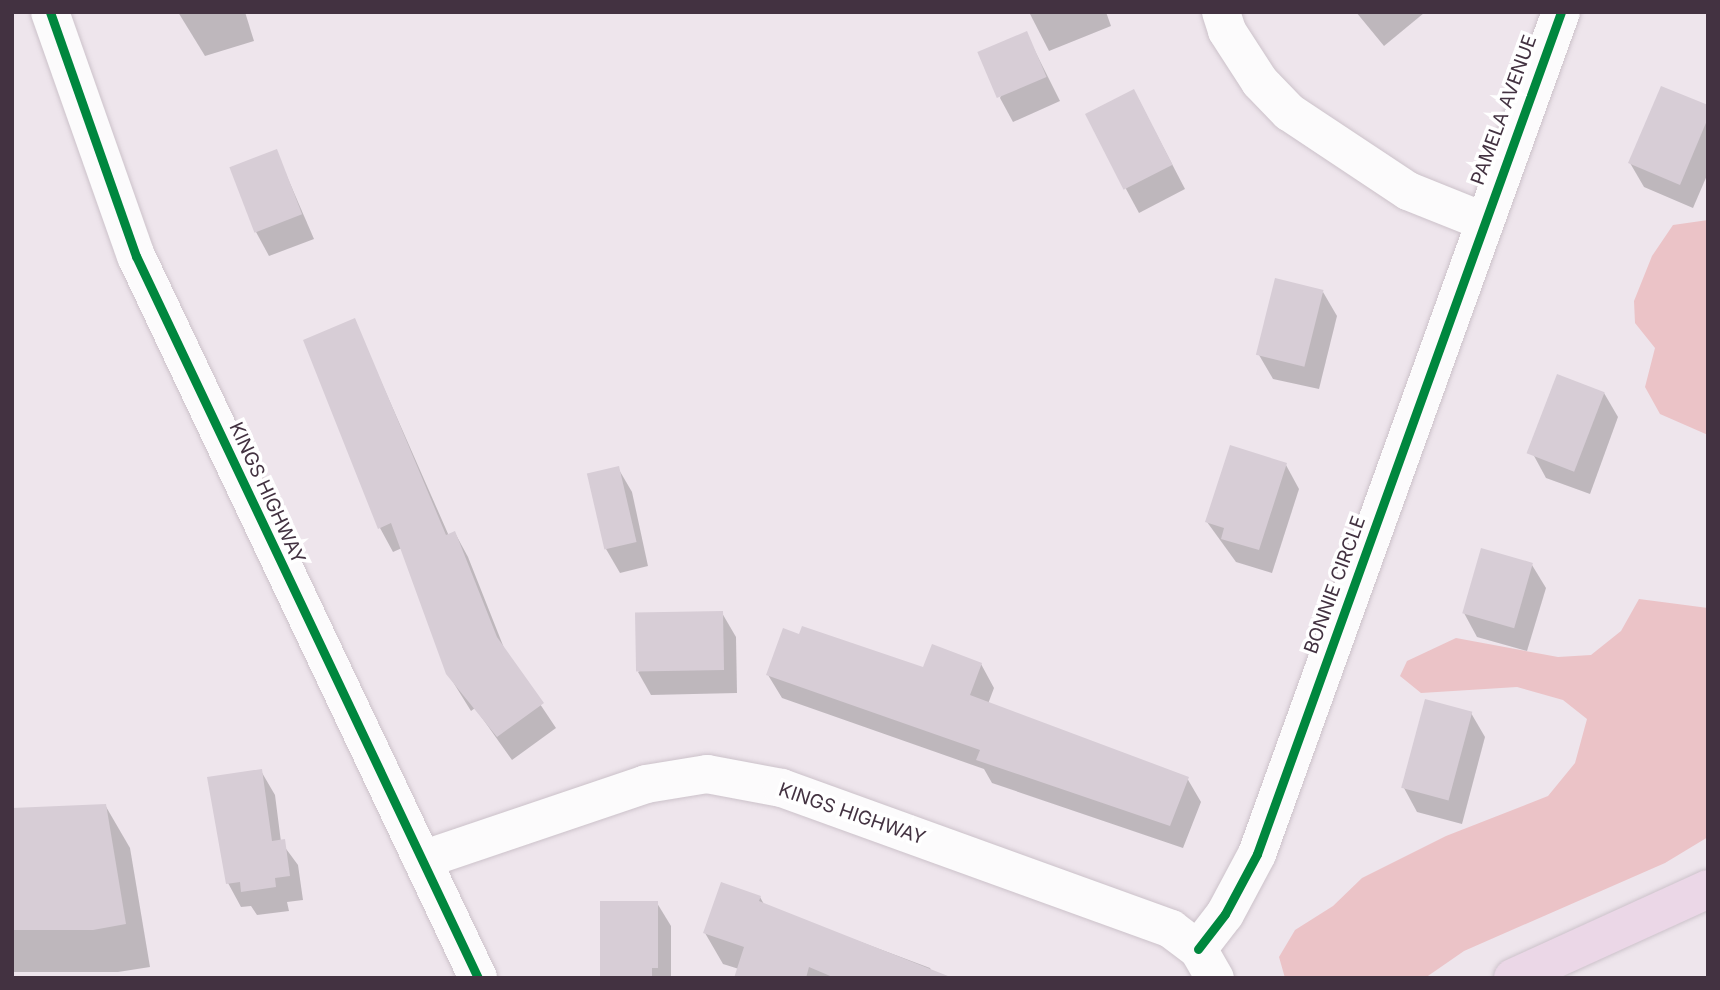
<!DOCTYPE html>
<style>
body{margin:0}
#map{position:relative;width:1720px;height:990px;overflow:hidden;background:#eee5ec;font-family:Inter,sans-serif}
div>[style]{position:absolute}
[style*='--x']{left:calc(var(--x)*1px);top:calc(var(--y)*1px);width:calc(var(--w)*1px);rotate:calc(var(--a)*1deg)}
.green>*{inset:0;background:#ebc3c7}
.shadow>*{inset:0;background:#0003}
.building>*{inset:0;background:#d7cdd6;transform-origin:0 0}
.roads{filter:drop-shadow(0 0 2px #ccc2ca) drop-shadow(0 0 2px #ccc2ca)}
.street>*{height:38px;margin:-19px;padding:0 19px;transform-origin:19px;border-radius:19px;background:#fcfbfc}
.highway>*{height:38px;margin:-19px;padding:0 19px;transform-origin:19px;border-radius:19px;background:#ebd7e7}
.cycleway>*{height:9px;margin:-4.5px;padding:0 4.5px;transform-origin:4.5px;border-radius:4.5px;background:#00873e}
span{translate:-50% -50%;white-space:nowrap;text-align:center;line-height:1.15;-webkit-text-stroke:7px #fff;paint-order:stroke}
.street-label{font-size:19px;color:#433241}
.frame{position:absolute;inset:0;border:14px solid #433241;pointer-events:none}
</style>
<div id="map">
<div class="green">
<div style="clip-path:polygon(1708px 220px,1708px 435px,1660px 414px,1645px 387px,1655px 348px,1635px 323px,1634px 301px,1652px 256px,1673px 225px)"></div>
<div style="clip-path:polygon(1639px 599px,1708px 608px,1708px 837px,1665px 863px,1464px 951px,1425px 978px,1285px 978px,1279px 957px,1295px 930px,1333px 906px,1362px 878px,1446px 836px,1548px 796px,1575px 763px,1587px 719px,1563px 700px,1517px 687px,1421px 693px,1400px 676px,1407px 661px,1456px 638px,1558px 657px,1591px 655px,1621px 631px)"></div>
</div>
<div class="shadow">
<div style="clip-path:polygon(178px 12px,245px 12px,254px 41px,205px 56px)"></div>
<div style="clip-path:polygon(1029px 12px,1106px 12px,1111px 26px,1049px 51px)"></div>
<div style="clip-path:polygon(1356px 12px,1423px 12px,1424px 13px,1384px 46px)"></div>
<div style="clip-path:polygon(1026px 33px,1060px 101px,1013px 122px,1000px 98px)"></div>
<div style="clip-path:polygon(1134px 91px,1185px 189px,1139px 213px,1126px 189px)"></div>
<div style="clip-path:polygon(1708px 107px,1708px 173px,1693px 208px,1644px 187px,1630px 163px)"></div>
<div style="clip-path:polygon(276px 151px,314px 239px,269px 256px,256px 232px)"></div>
<div style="clip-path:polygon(1323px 292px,1337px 316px,1319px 389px,1273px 379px,1259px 355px)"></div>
<div style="clip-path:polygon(354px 320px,449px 536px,455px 533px,468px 557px,506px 653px,556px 728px,512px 760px,475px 708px,471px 711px,448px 674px,402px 548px,393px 552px,380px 528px)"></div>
<div style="clip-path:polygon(1604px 393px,1618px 417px,1590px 494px,1546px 478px,1533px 454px)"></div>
<div style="clip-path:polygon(1286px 465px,1299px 489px,1272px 573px,1236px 562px,1207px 522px)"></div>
<div style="clip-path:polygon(618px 468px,632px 492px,648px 566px,620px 573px,606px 549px,589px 475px)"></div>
<div style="clip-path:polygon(1532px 565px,1546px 588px,1527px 651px,1477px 637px,1464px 613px)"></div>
<div style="clip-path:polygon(722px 613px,736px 637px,737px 693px,651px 695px,638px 672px)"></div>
<div style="clip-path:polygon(981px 664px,994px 688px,988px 704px,1187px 778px,1201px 802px,1183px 848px,992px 783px,984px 769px,782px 698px,768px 675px)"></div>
<div style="clip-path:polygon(1471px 713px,1485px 737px,1462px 824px,1417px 812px,1404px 788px)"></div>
<div style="clip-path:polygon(261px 771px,275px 795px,281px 842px,298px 865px,303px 900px,287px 902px,289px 911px,257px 915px,251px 906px,241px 907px,228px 883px)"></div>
<div style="clip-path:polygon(105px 805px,130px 848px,150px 967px,118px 972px,12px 972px,12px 809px)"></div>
<div style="clip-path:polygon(760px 897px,765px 906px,930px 968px,936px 978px,736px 978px,739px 969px,723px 964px,705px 933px)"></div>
<div style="clip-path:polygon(657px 903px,671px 926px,671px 978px,601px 978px)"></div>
</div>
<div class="building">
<div style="left:1027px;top:31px;width:50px;height:54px;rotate:67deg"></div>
<div style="clip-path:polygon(1661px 86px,1708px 105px,1708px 118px,1680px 185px,1628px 163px)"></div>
<div style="left:1134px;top:89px;width:85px;height:55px;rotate:63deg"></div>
<div style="left:277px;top:149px;width:70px;height:51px;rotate:69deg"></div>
<div style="left:1275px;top:278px;width:50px;height:79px;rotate:14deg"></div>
<div style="clip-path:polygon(355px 318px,446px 535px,455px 531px,497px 637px,544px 703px,497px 737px,446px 674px,391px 523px,378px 529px,303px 340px)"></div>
<div style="left:1557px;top:374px;width:51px;height:85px;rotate:21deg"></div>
<div style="clip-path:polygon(1230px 445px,1287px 463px,1259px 550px,1221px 539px,1224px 528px,1205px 522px)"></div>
<div style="left:619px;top:466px;width:78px;height:33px;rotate:77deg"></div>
<div style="left:1481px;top:548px;width:54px;height:68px;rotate:16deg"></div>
<div style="left:723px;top:611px;width:59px;height:88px;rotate:89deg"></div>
<div style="clip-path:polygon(802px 626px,923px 667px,932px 644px,982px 663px,970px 695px,1189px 777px,1170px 826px,976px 760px,980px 750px,766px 675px,783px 628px,799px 634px)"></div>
<div style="left:1425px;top:699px;width:49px;height:92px;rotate:15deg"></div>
<div style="clip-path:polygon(262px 769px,272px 841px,285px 839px,290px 876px,275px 878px,276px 887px,241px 892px,240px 882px,226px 884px,207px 777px)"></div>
<div style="clip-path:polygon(106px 804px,126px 924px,93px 930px,12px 930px,12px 808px)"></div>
<div style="clip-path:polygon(721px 882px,761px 896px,759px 901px,953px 978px,835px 978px,809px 967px,806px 978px,734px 978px,744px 947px,703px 933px)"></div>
<div style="clip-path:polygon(600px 901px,658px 901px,658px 968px,652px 968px,652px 978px,600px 978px)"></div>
</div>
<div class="roads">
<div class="street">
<div style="--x:50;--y:12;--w:259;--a:70.6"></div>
<div style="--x:136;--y:256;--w:799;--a:64.65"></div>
<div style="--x:1221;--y:12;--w:20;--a:72"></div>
<div style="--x:1227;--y:31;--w:61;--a:57.1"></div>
<div style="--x:1260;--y:82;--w:42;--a:46"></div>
<div style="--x:1289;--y:112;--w:143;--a:33.6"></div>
<div style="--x:1408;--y:191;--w:81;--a:21.8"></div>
<div style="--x:422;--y:860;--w:237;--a:-18.7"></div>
<div style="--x:646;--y:784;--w:62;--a:-9.3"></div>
<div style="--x:707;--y:774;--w:76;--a:10.6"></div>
<div style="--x:782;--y:788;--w:414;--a:19.9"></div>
<div style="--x:1171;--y:929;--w:34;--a:37"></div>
<div style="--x:1198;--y:949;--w:34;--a:60"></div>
<div style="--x:1198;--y:949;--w:44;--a:-52.4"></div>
<div style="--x:1225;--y:914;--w:68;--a:-61.9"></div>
<div style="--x:1257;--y:854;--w:895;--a:-70.15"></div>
</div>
<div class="highway">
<div style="--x:1513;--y:978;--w:214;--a:-24.5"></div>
</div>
</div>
<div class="cycleway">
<div style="--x:50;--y:12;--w:259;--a:70.6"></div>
<div style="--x:136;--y:256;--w:799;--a:64.65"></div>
<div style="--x:1198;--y:949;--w:44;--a:-52.4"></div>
<div style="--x:1225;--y:914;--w:68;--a:-61.9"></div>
<div style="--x:1257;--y:854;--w:895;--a:-70.15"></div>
</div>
<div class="street-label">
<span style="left:1504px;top:110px;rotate:-70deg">PAMELA AVENUE</span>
<span style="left:267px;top:493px;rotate:65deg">KINGS HIGHWAY</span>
<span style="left:1335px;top:585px;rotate:-70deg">BONNIE CIRCLE</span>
<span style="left:852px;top:814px;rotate:19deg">KINGS HIGHWAY</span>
</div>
<div class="frame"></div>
</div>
